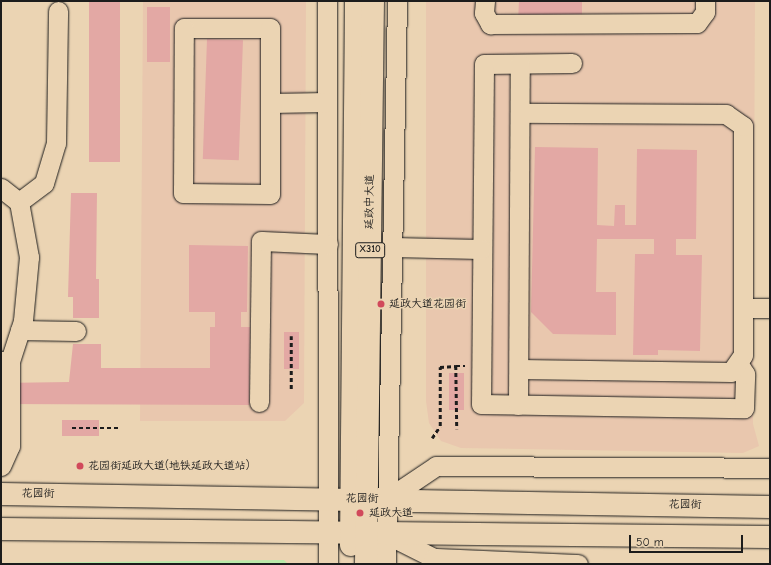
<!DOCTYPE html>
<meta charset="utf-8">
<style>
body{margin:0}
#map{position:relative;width:771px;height:565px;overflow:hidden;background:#ebd4b3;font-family:"Comic Neue","LXGW WenKai TC",sans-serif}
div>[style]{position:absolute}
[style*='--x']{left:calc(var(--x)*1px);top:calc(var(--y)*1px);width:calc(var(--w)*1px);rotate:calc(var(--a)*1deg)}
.built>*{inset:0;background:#e9c7ae}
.green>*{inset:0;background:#b9eaaa}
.building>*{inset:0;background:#e3a8a4;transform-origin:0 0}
.path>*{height:2.5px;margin-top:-1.25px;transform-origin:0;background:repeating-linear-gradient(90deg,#1c1c1c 0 4px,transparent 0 7px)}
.roads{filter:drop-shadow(0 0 1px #1c1c1c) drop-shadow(0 0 1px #1c1c1c)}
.minor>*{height:19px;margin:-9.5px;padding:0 9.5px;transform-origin:9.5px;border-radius:9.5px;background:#ebd4b3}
.major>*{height:22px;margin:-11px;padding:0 11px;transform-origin:11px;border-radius:11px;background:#ebd4b3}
.dots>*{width:11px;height:11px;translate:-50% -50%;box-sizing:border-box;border:2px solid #ebd4b3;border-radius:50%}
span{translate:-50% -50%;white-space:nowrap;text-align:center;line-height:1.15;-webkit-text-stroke:3px #ebd4b3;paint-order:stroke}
.shield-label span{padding:1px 3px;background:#ebd4b3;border:1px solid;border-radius:3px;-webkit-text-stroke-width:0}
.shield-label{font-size:10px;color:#1c1c1c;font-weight:700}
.street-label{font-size:11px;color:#1c1c1c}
.poi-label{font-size:11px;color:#1c1c1c}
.left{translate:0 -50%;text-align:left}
.frame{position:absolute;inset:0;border:2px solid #1c1c1c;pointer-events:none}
.scale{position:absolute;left:629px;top:535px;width:114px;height:18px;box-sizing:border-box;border:2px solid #1c1c1c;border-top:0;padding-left:5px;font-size:12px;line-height:14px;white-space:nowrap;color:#1c1c1c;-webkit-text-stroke:3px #ebd4b3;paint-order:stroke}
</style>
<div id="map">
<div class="built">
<div style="clip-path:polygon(143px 1px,306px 1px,304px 403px,285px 421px,140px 421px)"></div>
<div style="clip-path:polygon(426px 1px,755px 1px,753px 424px,759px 446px,743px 453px,461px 448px,441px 441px,429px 423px,426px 401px)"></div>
</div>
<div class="green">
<div style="clip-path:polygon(284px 560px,288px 564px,1px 564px,1px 563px)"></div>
</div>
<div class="building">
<div style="left:89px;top:1px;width:31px;height:161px"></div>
<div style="clip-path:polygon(519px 1px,582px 1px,582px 16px,518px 22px)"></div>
<div style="left:147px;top:7px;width:23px;height:55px"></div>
<div style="left:207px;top:39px;width:36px;height:120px;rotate:2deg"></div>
<div style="clip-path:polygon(535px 147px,598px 148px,597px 225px,614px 226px,615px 205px,625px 205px,625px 225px,636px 225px,637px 149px,697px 150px,696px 239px,676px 239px,676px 255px,702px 255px,700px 351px,658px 350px,658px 355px,633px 355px,635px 254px,654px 254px,654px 239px,597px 239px,596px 292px,616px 292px,616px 335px,553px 334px,531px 312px)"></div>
<div style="clip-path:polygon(71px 193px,97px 193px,96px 279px,99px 279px,99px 318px,73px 318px,73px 297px,68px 297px)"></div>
<div style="clip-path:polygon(189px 245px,248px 246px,247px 312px,241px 312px,241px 327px,250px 327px,249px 405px,1px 404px,1px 383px,69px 382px,73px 344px,101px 344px,101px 368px,210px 368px,210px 327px,215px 327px,215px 312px,189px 312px)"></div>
<div style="left:284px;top:332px;width:15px;height:37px"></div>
<div style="left:449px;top:373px;width:15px;height:37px"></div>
<div style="left:62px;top:420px;width:37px;height:16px"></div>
</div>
<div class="path">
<div style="--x:456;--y:366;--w:9;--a:0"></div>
<div style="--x:291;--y:389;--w:53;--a:-90"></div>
<div style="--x:72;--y:428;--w:46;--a:0"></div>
<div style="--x:432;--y:438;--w:14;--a:-56"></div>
<div style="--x:440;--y:426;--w:59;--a:-90"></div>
<div style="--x:440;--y:367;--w:16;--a:-4"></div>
<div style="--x:456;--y:366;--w:63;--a:89.1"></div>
</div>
<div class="roads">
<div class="minor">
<div style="--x:327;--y:1;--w:563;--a:89.9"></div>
<div style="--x:485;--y:1;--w:12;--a:95"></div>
<div style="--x:484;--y:13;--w:13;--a:61"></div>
<div style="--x:490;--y:24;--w:207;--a:-0.3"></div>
<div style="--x:697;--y:23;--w:14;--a:-54"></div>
<div style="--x:705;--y:12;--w:11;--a:-90"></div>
<div style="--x:184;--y:28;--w:86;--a:0"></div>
<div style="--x:270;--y:28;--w:166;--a:90"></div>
<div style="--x:270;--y:194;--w:87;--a:-179.3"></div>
<div style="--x:183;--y:193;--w:165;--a:-89.7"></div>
<div style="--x:572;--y:63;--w:88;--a:179.3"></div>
<div style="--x:484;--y:64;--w:340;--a:90.5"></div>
<div style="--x:481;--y:404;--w:263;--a:0.9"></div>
<div style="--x:744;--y:408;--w:34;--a:-88"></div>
<div style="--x:745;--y:374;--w:13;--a:-122"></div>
<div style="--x:270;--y:103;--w:57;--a:-1"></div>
<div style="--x:1;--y:188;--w:23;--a:38"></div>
<div style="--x:19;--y:202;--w:56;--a:79.7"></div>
<div style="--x:29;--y:257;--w:64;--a:95.4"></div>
<div style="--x:23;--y:321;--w:42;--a:108"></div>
<div style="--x:10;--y:361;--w:9;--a:180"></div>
<div style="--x:19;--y:202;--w:31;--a:-37"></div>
<div style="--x:44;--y:183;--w:42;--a:-73.3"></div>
<div style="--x:56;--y:143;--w:132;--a:-89.1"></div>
<div style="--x:392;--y:247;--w:89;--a:1.3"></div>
<div style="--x:743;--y:308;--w:27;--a:0"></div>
<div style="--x:20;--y:330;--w:56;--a:1"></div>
<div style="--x:519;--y:369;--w:212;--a:0.8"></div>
<div style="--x:731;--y:372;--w:21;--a:-55"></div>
<div style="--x:743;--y:355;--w:229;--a:-90"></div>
<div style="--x:743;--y:126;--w:21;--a:-145"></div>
<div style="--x:726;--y:114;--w:206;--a:-179.7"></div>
<div style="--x:259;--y:402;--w:161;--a:-89.3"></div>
<div style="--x:261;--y:241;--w:67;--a:2.6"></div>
<div style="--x:518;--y:405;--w:341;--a:-89.7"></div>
<div style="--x:1;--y:466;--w:22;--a:-66"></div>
<div style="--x:10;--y:446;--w:85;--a:-90"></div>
<div style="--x:387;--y:499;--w:59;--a:-34"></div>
<div style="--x:436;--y:466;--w:334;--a:0.3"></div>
<div style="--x:386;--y:534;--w:54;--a:26.6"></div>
<div style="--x:434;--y:558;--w:144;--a:2.4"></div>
<div style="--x:386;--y:564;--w:563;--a:-88.88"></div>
</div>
<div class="major">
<div style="--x:1;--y:494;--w:769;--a:0.97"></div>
<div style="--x:1;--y:529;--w:769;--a:0.6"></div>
<div style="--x:351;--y:545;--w:544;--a:-89.47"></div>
<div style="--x:366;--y:564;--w:563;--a:-89.29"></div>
</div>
</div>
<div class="dots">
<div style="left:381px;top:304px;background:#d1495b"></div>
<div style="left:80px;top:466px;background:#d1495b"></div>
<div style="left:360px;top:513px;background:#d1495b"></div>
</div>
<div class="shield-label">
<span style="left:370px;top:250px">X310</span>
</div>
<div class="street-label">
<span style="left:370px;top:202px;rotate:-89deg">延政中大道</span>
<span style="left:38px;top:494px;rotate:1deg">花园街</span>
<span style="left:362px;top:499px;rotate:1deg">花园街</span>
<span style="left:685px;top:505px;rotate:1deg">花园街</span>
</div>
<div class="poi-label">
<span class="left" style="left:389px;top:304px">延政大道花园街</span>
<span class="left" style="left:88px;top:466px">花园街延政大道(地铁延政大道站)</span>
<span class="left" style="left:369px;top:513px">延政大道</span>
</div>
<div class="frame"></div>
<div class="scale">50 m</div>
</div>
